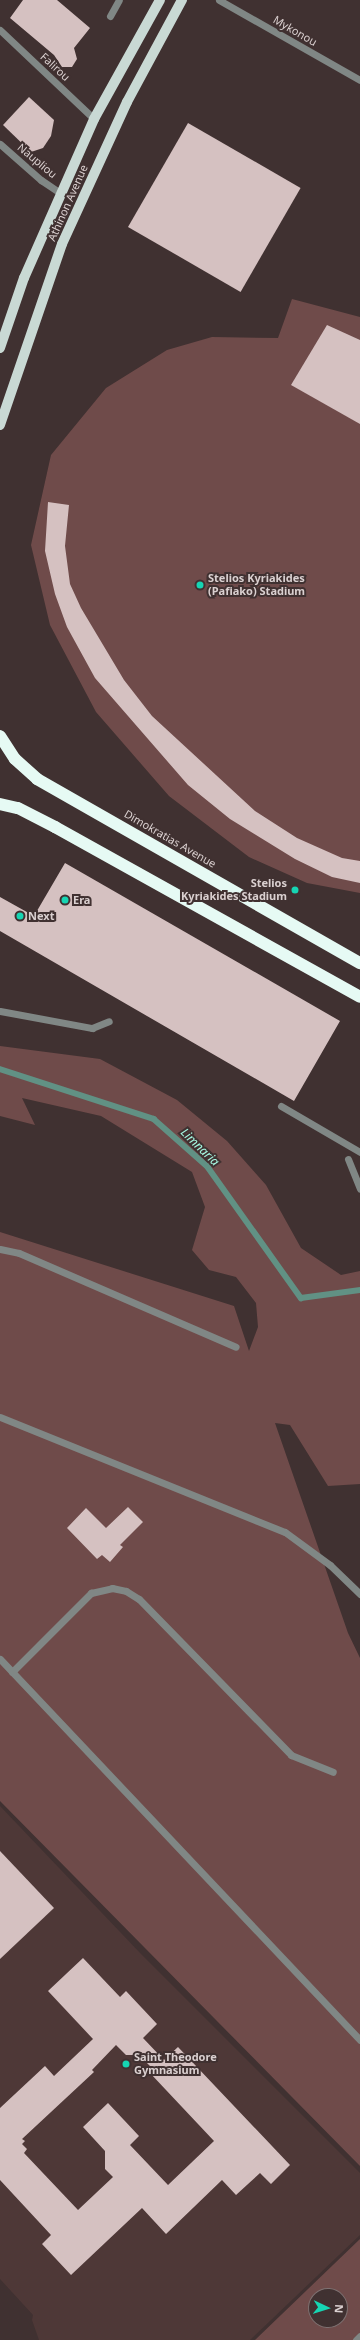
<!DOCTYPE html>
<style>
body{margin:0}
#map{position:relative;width:360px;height:2340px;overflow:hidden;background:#403131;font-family:"Noto Sans",sans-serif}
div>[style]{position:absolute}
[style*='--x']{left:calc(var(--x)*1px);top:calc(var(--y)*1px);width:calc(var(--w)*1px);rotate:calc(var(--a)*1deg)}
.built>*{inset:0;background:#4e3837}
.green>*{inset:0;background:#6f4b4a}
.stream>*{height:5.5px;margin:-2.75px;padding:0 2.75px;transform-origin:2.75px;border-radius:2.75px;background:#619184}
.building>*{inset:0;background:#d5c1c1;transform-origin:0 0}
.minor>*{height:7px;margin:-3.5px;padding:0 3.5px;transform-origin:3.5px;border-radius:3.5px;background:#808785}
.major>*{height:10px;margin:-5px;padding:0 5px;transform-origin:5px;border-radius:5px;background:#c9d9d4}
.highway>*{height:12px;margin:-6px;padding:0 6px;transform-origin:6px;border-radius:6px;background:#e6faf4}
.dots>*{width:11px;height:11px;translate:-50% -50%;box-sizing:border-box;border:2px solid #403131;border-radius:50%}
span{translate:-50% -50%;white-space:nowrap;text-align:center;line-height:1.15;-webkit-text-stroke:4px #403131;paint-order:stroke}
.street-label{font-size:11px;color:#dad0d0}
.poi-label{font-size:11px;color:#dad0d0;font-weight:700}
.left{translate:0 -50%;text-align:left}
.right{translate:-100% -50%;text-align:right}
.water-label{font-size:12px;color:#a5f8e1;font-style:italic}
.north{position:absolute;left:308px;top:2288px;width:40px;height:40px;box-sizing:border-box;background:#403131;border:1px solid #7e7171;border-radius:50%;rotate:94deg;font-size:11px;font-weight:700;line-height:16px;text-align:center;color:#dad0d0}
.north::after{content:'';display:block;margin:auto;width:14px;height:18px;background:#16d5b3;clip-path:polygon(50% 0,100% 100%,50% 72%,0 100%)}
</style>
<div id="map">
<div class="built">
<div style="clip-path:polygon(0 1806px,142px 1955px,360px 2173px,360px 2235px,250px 2340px,39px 2340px,32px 2320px,33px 2315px,0 2279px)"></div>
</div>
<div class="green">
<div style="clip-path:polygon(292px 299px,360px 317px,360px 893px,307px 883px,249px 857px,169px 796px,96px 712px,50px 625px,31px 545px,51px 455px,106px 388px,167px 350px,212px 337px,278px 338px)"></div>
<div style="clip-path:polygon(0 1046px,100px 1059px,177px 1100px,227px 1141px,266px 1185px,301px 1248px,341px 1275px,360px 1271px,360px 1484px,328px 1486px,290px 1425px,275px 1423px,348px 1633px,360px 1658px,360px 2166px,0 1801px,0 1232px,234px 1306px,249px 1351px,258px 1327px,256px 1303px,236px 1277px,209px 1270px,192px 1250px,205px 1207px,192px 1172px,101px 1116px,22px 1098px,35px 1125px,0 1116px)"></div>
<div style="clip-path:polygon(evenodd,360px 2239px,360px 2340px,255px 2340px,360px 2239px,316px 2296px,340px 2296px,340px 2320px,316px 2320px,316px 2296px)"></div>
</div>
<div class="stream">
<div style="--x:0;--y:1069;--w:162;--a:18"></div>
<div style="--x:154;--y:1119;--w:72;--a:41.6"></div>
<div style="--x:208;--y:1167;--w:161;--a:54.6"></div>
<div style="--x:301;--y:1298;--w:60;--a:-7.7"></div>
</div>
<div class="building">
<div style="clip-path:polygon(23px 0,57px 0,90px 28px,74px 48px,77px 59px,72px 67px,62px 67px,54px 55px,10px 18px)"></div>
<div style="clip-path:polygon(29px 97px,54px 120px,51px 136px,43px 148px,31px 152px,3px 125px)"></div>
<div style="left:188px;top:123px;width:130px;height:120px;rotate:30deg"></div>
<div style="clip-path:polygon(327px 325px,360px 340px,360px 424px,291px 385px)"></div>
<div style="clip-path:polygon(48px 502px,69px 505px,65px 546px,70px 584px,81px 608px,124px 680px,152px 716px,255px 811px,297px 838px,342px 858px,360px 861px,360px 883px,332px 877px,295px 859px,230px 819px,188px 785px,95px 678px,67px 627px,55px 594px,45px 551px)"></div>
<div style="clip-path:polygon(65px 863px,340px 1021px,294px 1101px,0 931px,0 897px,34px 916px)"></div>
<div style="clip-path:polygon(128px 1507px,143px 1522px,120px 1545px,123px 1547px,110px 1562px,102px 1555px,97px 1559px,67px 1528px,86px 1508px,106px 1528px)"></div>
<div style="clip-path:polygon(0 1851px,54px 1908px,0 1959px)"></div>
<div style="clip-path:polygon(evenodd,83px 1958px,120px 1997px,126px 1991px,157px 2024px,143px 2038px,164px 2060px,178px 2047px,290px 2165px,271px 2184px,260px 2173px,236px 2195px,222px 2180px,166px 2234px,142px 2208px,71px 2275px,42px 2244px,51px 2235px,0 2180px,0 2108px,45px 2066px,54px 2076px,93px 2039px,48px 1991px,83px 1958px,116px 2045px,126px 2055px,139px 2055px,154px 2070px,150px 2073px,214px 2141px,168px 2185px,130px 2145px,139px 2136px,108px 2103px,83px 2127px,105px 2151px,105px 2169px,113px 2177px,78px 2210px,24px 2153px,27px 2149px,22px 2144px,25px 2141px,22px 2139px,94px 2072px,92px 2070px,116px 2045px)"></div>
</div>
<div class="minor">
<div style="--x:219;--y:0;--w:162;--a:29.6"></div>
<div style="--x:110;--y:16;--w:18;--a:-61"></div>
<div style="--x:0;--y:30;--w:129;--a:43.4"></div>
<div style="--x:0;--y:144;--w:55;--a:41.3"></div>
<div style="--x:41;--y:180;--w:23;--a:34"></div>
<div style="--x:0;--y:1011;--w:94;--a:10.5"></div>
<div style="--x:92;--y:1028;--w:18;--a:-22"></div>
<div style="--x:281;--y:1106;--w:91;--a:30.2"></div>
<div style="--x:348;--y:1159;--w:32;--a:68"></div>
<div style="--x:0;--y:1249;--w:19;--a:12"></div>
<div style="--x:19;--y:1253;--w:236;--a:23.4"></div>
<div style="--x:0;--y:1417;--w:307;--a:22"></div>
<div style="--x:285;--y:1532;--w:56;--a:36.3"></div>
<div style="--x:330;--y:1565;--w:42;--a:44"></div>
<div style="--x:0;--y:1659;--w:524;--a:46.62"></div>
<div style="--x:12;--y:1672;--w:112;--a:-45"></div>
<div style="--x:91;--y:1593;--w:22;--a:-13"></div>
<div style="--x:112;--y:1588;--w:14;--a:12"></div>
<div style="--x:126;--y:1591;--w:15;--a:32"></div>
<div style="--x:139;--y:1599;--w:218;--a:45.7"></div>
<div style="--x:291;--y:1755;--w:45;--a:22"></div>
<div style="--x:356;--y:2340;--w:6;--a:-45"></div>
</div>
<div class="major">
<div style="--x:0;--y:348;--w:74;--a:-71.1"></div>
<div style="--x:24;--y:278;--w:174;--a:-66.2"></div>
<div style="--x:94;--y:119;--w:136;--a:-61"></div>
<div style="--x:0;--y:425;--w:191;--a:-71.1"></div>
<div style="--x:62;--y:244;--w:156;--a:-65.4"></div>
<div style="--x:127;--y:102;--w:116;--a:-61.7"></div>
</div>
<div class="highway">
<div style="--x:0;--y:736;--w:27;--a:57"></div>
<div style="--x:15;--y:759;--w:30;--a:42"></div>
<div style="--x:37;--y:779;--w:372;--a:29.7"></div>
<div style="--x:0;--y:804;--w:18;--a:13"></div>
<div style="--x:18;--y:808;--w:42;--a:27.2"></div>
<div style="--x:55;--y:827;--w:349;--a:29.1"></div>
</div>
<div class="dots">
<div style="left:200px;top:585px;background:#16d5b3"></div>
<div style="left:295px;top:890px;background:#16d5b3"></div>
<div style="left:65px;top:900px;background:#16d5b3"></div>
<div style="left:20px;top:916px;background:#16d5b3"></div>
<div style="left:126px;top:2064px;background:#16d5b3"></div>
</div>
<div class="street-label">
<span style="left:295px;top:31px;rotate:30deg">Mykonou</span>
<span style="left:55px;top:67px;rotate:43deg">Falirou</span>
<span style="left:37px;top:161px;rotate:40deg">Naupliou</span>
<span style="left:68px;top:203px;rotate:-66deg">Athinon Avenue</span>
<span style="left:170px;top:839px;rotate:30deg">Dimokratias Avenue</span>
</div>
<div class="poi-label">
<span class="left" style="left:208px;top:585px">Stelios Kyriakides<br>(Pafiako) Stadium</span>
<span class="right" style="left:287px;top:890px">Stelios<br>Kyriakides Stadium</span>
<span class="left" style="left:73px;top:900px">Era</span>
<span class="left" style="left:28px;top:916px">Next</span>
<span class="left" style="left:134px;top:2064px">Saint Theodore<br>Gymnasium</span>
</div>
<div class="water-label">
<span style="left:200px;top:1147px;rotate:44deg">Limnaria</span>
</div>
<div class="north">N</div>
</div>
